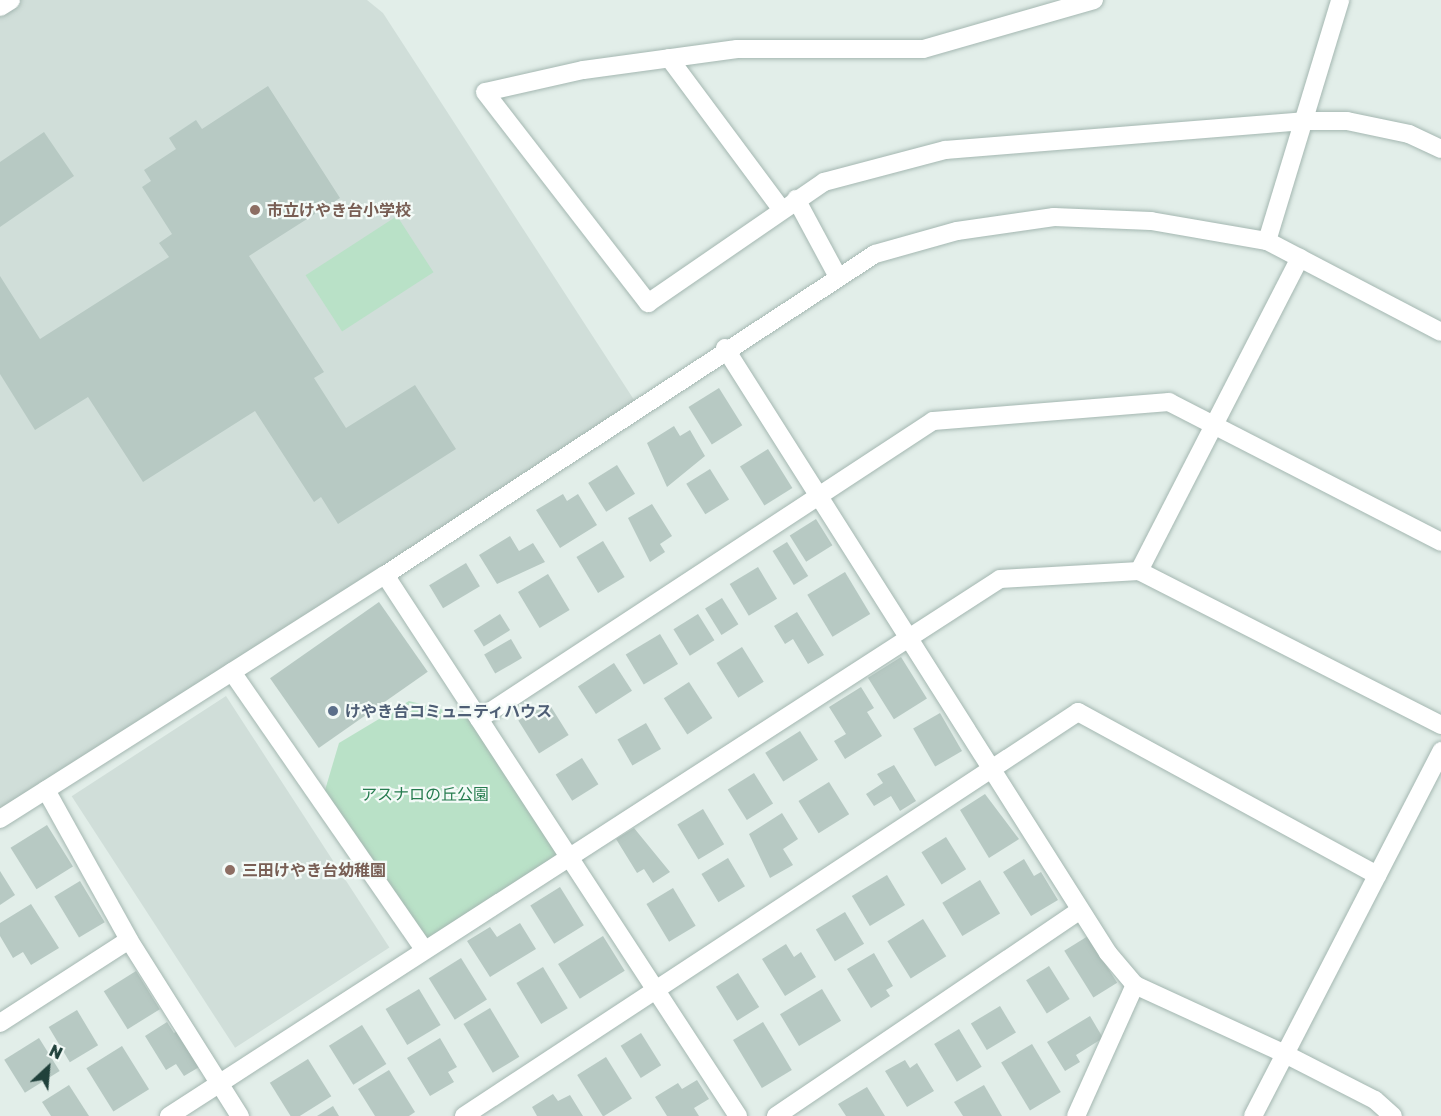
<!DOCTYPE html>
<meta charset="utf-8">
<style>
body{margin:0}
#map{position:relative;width:1441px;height:1116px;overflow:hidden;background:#e2eee9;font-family:"Golos Text","Noto Sans JP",sans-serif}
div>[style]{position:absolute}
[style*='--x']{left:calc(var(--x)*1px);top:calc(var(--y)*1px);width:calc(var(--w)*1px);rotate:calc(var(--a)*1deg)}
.built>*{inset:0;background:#d0ded9;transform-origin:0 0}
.green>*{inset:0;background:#b9e1c7;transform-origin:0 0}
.building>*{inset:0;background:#b7c9c3;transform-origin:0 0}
.roads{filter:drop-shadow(0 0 2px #a4b7b1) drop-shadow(0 0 2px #a4b7b1)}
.street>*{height:18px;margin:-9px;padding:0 9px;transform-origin:9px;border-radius:9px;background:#fff}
.secondary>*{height:18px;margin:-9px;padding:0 9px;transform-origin:9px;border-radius:9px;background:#fff}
.dots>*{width:16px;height:16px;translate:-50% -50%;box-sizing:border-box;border:3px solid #f3faf7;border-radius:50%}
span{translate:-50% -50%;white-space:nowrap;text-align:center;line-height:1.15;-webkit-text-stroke:4.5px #f3faf7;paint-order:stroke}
.education-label{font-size:16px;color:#785e54;font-weight:700}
.left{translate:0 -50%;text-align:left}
.service-label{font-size:16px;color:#4e5e75;font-weight:700}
.park-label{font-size:16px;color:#267c4f}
.north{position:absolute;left:18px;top:1038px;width:60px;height:60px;-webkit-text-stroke:4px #f3faf7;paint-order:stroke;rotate:26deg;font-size:16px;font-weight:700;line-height:24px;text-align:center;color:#20413b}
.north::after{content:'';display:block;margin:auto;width:21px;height:27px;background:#20413b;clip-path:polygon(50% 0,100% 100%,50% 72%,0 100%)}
</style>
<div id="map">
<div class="built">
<div style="clip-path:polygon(11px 0,367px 0,383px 13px,638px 406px,0 810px,0 9px)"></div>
<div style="left:226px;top:696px;width:300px;height:184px;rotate:57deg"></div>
</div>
<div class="green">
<div style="left:397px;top:216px;width:67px;height:109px;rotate:57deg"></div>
<div style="clip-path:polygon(409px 701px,479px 719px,568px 855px,423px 948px,323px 797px,339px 743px)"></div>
</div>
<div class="building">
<div style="clip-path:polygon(268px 86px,340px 198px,249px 256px,324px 372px,314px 378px,346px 428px,415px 385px,456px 449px,338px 524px,321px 497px,314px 502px,255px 411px,143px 482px,88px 397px,35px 430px,0 374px,0 276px,40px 339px,169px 257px,159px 243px,172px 234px,142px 187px,151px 181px,144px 170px,176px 149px,169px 138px,196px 120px,202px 129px)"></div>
<div style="clip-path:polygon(44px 132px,74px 176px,0 227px,0 162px)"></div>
<div style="left:719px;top:388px;width:44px;height:36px;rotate:58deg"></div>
<div style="clip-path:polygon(674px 426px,680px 436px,690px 430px,705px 456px,667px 487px,647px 443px)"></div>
<div style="left:768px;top:449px;width:46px;height:33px;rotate:58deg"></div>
<div style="left:617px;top:465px;width:34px;height:34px;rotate:58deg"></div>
<div style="left:710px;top:469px;width:36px;height:28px;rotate:58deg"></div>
<div style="clip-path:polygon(563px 494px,567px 501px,578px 494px,597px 525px,560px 548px,536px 510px)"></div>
<div style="clip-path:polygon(652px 504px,672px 536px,660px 544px,665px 552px,650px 562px,628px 518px)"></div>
<div style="left:816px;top:519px;width:31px;height:31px;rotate:58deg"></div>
<div style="clip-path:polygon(510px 536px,519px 551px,533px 543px,545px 562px,497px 584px,479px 555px)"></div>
<div style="left:603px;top:541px;width:42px;height:31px;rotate:59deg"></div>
<div style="left:787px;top:542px;width:40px;height:17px;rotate:58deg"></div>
<div style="left:466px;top:563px;width:27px;height:43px;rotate:59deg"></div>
<div style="left:758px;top:567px;width:37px;height:33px;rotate:59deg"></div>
<div style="left:845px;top:572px;width:49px;height:44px;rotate:59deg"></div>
<div style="left:548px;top:574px;width:42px;height:35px;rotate:59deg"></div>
<div style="left:722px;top:598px;width:31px;height:20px;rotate:58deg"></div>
<div style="left:379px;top:602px;width:85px;height:133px;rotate:55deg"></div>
<div style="clip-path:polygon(797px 612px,824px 655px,808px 664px,793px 639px,785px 644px,774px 626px)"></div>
<div style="left:500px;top:614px;width:19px;height:31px;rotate:58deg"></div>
<div style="left:698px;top:614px;width:31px;height:29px;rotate:58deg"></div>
<div style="left:660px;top:634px;width:35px;height:40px;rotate:59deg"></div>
<div style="left:511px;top:639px;width:22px;height:31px;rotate:60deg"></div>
<div style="left:742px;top:647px;width:41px;height:30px;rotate:58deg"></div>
<div style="left:901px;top:657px;width:49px;height:39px;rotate:58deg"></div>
<div style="left:614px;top:663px;width:33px;height:43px;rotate:57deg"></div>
<div style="left:689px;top:682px;width:43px;height:30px;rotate:57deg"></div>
<div style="clip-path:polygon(861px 687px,874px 708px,867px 712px,882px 736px,845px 759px,834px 741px,846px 734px,829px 707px)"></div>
<div style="left:548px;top:702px;width:39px;height:35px;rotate:58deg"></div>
<div style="left:940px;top:713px;width:44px;height:31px;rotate:60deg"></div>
<div style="left:646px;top:723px;width:30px;height:33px;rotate:60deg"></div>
<div style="left:800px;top:731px;width:34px;height:41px;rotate:58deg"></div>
<div style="left:582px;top:758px;width:31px;height:31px;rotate:58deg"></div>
<div style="clip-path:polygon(894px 765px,916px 801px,900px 811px,891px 796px,874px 806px,866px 794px,883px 783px,877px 774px)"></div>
<div style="left:754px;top:773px;width:36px;height:31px;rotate:58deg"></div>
<div style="left:829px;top:782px;width:38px;height:36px;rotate:58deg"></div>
<div style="clip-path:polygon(985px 794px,1019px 839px,989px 858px,960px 810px)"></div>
<div style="left:703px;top:809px;width:41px;height:30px;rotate:59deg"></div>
<div style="clip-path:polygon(782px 813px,798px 839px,783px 849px,793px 865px,770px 878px,749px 834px)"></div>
<div style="left:47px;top:825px;width:49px;height:43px;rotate:58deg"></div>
<div style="clip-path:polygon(634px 828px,670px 872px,653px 883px,644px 869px,637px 873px,616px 839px)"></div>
<div style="left:946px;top:837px;width:38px;height:29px;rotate:58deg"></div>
<div style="left:728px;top:858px;width:33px;height:31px;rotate:59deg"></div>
<div style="clip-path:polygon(1024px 859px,1034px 876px,1041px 872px,1058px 900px,1031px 916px,1003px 872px)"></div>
<div style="clip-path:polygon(0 871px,15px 895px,0 905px)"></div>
<div style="left:887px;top:875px;width:35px;height:41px;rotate:59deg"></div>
<div style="left:980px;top:880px;width:39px;height:44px;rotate:59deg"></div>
<div style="left:80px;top:881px;width:48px;height:30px;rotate:59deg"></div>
<div style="left:560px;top:887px;width:45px;height:35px;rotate:58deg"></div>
<div style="left:673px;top:888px;width:44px;height:31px;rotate:59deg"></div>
<div style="clip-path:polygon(31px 904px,59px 948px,31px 965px,23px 952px,13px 958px,0 936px,0 923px)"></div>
<div style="left:845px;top:912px;width:37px;height:34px;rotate:59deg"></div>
<div style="left:923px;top:919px;width:44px;height:42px;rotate:58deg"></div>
<div style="clip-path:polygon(520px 923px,536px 949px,490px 977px,467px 941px,490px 927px,497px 937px)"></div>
<div style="left:603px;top:936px;width:41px;height:53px;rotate:58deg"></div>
<div style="left:1088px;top:936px;width:55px;height:28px;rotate:58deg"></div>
<div style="clip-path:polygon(786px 944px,794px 957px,801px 952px,816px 977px,785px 996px,762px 959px)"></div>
<div style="clip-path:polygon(874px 953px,893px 986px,886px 990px,890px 996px,871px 1008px,847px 969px)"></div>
<div style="left:461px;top:958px;width:49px;height:38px;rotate:58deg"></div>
<div style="left:1049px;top:966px;width:39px;height:27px;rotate:58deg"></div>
<div style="left:543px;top:967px;width:48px;height:31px;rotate:59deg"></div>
<div style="left:136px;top:971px;width:45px;height:38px;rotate:58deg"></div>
<div style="left:738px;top:973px;width:40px;height:26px;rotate:58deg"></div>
<div style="left:419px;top:989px;width:42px;height:39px;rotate:59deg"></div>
<div style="left:822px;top:989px;width:37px;height:49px;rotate:59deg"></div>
<div style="left:1000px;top:1006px;width:31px;height:34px;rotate:59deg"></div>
<div style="left:490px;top:1008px;width:57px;height:31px;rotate:59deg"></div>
<div style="left:77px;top:1010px;width:41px;height:33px;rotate:59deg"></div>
<div style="clip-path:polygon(1090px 1016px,1103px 1038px,1076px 1055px,1080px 1062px,1065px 1071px,1047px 1042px)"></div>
<div style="clip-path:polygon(167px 1022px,174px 1033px,179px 1030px,201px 1066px,184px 1076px,176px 1064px,166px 1070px,145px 1036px)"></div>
<div style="left:763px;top:1022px;width:56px;height:35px;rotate:59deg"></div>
<div style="left:362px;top:1025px;width:46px;height:39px;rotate:58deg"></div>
<div style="left:959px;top:1029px;width:44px;height:29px;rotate:59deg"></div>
<div style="left:641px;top:1033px;width:38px;height:24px;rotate:58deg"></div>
<div style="left:39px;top:1038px;width:39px;height:41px;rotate:58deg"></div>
<div style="clip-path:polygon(440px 1038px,457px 1067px,448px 1072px,454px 1082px,430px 1096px,407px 1058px)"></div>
<div style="left:1032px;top:1044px;width:56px;height:36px;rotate:59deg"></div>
<div style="left:122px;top:1046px;width:51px;height:42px;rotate:58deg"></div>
<div style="left:606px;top:1057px;width:49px;height:34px;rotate:58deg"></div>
<div style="left:308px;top:1059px;width:44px;height:45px;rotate:58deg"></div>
<div style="clip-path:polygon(905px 1060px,910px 1068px,917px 1063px,934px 1091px,907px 1107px,885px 1071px)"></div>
<div style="clip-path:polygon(389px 1070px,415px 1112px,409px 1116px,375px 1116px,358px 1089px)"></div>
<div style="clip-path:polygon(697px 1080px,709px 1099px,694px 1108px,699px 1116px,667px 1116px,655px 1097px,678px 1083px,682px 1089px)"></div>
<div style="clip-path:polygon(69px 1085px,89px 1116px,51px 1116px,42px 1102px)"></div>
<div style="clip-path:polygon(984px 1085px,1002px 1116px,963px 1116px,954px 1102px)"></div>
<div style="clip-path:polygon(867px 1087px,885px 1116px,846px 1116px,838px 1104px)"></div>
<div style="clip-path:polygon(553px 1094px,558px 1101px,570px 1095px,583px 1116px,537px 1116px,532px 1107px)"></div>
<div style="clip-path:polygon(333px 1106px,339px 1116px,317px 1116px)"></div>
</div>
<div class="roads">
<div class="street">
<div style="--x:1094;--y:0;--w:178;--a:164"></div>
<div style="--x:923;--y:49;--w:186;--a:180"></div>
<div style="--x:737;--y:49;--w:155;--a:172.2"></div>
<div style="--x:583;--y:70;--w:100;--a:167.3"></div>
<div style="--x:485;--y:92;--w:267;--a:52.3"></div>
<div style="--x:648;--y:303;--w:214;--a:-34.5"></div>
<div style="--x:824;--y:182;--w:125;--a:-14.8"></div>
<div style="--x:945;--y:150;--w:360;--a:-4.6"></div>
<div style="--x:1304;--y:121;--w:43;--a:0"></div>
<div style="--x:1347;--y:121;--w:63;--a:11.8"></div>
<div style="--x:1409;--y:134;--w:35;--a:25"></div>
<div style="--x:669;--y:58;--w:188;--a:53.4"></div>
<div style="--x:796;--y:199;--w:89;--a:61.7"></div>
<div style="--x:1267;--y:241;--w:252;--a:-73.1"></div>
<div style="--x:725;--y:348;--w:716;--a:57.66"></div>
<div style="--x:1108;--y:953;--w:42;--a:49.8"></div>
<div style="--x:1135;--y:985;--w:165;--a:24.7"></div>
<div style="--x:1285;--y:1054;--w:101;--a:27.1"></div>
<div style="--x:1375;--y:1100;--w:24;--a:42"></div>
<div style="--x:1139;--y:571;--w:352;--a:-62.8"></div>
<div style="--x:232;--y:672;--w:336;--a:55.3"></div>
<div style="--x:479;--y:719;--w:543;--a:-33.28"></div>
<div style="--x:933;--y:421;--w:237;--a:-4.6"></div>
<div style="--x:1169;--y:402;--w:306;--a:27.2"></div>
<div style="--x:46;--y:790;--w:171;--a:61"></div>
<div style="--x:129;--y:940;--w:208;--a:57.8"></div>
<div style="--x:0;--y:819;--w:456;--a:-32.4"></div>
<div style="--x:0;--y:1023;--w:153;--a:-32.8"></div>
<div style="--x:169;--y:1116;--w:989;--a:-32.87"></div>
<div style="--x:1000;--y:579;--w:139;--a:-3.3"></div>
<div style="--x:1139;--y:571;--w:339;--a:27"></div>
<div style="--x:464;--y:1116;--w:735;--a:-33.34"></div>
<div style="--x:1078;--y:712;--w:341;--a:28.6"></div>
<div style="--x:738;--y:1116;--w:646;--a:-123.12"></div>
<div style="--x:385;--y:575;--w:586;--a:-33.23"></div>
<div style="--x:875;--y:254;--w:85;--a:-15.7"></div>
<div style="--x:957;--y:231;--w:98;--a:-8.2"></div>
<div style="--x:1054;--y:217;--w:97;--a:2.4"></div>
<div style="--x:1151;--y:221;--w:118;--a:9.8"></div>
<div style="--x:1267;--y:241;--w:196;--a:27.6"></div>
<div style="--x:776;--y:1116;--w:367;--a:-34.1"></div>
<div style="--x:1076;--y:1116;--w:144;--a:-65.8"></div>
<div style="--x:1253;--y:1116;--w:411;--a:-62.7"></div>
</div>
<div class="secondary">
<div style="--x:0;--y:7;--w:13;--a:-32"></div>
</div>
</div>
<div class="dots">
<div style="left:255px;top:210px;background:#8d6e63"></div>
<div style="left:333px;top:711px;background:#5c6f8a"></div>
<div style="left:230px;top:870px;background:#8d6e63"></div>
</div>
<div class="education-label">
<span class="left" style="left:267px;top:210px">市立けやき台小学校</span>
<span class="left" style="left:242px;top:870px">三田けやき台幼稚園</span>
</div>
<div class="service-label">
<span class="left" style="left:345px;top:711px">けやき台コミュニティハウス</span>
</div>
<div class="park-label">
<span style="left:425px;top:794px">アスナロの丘公園</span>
</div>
<div class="north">N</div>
</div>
